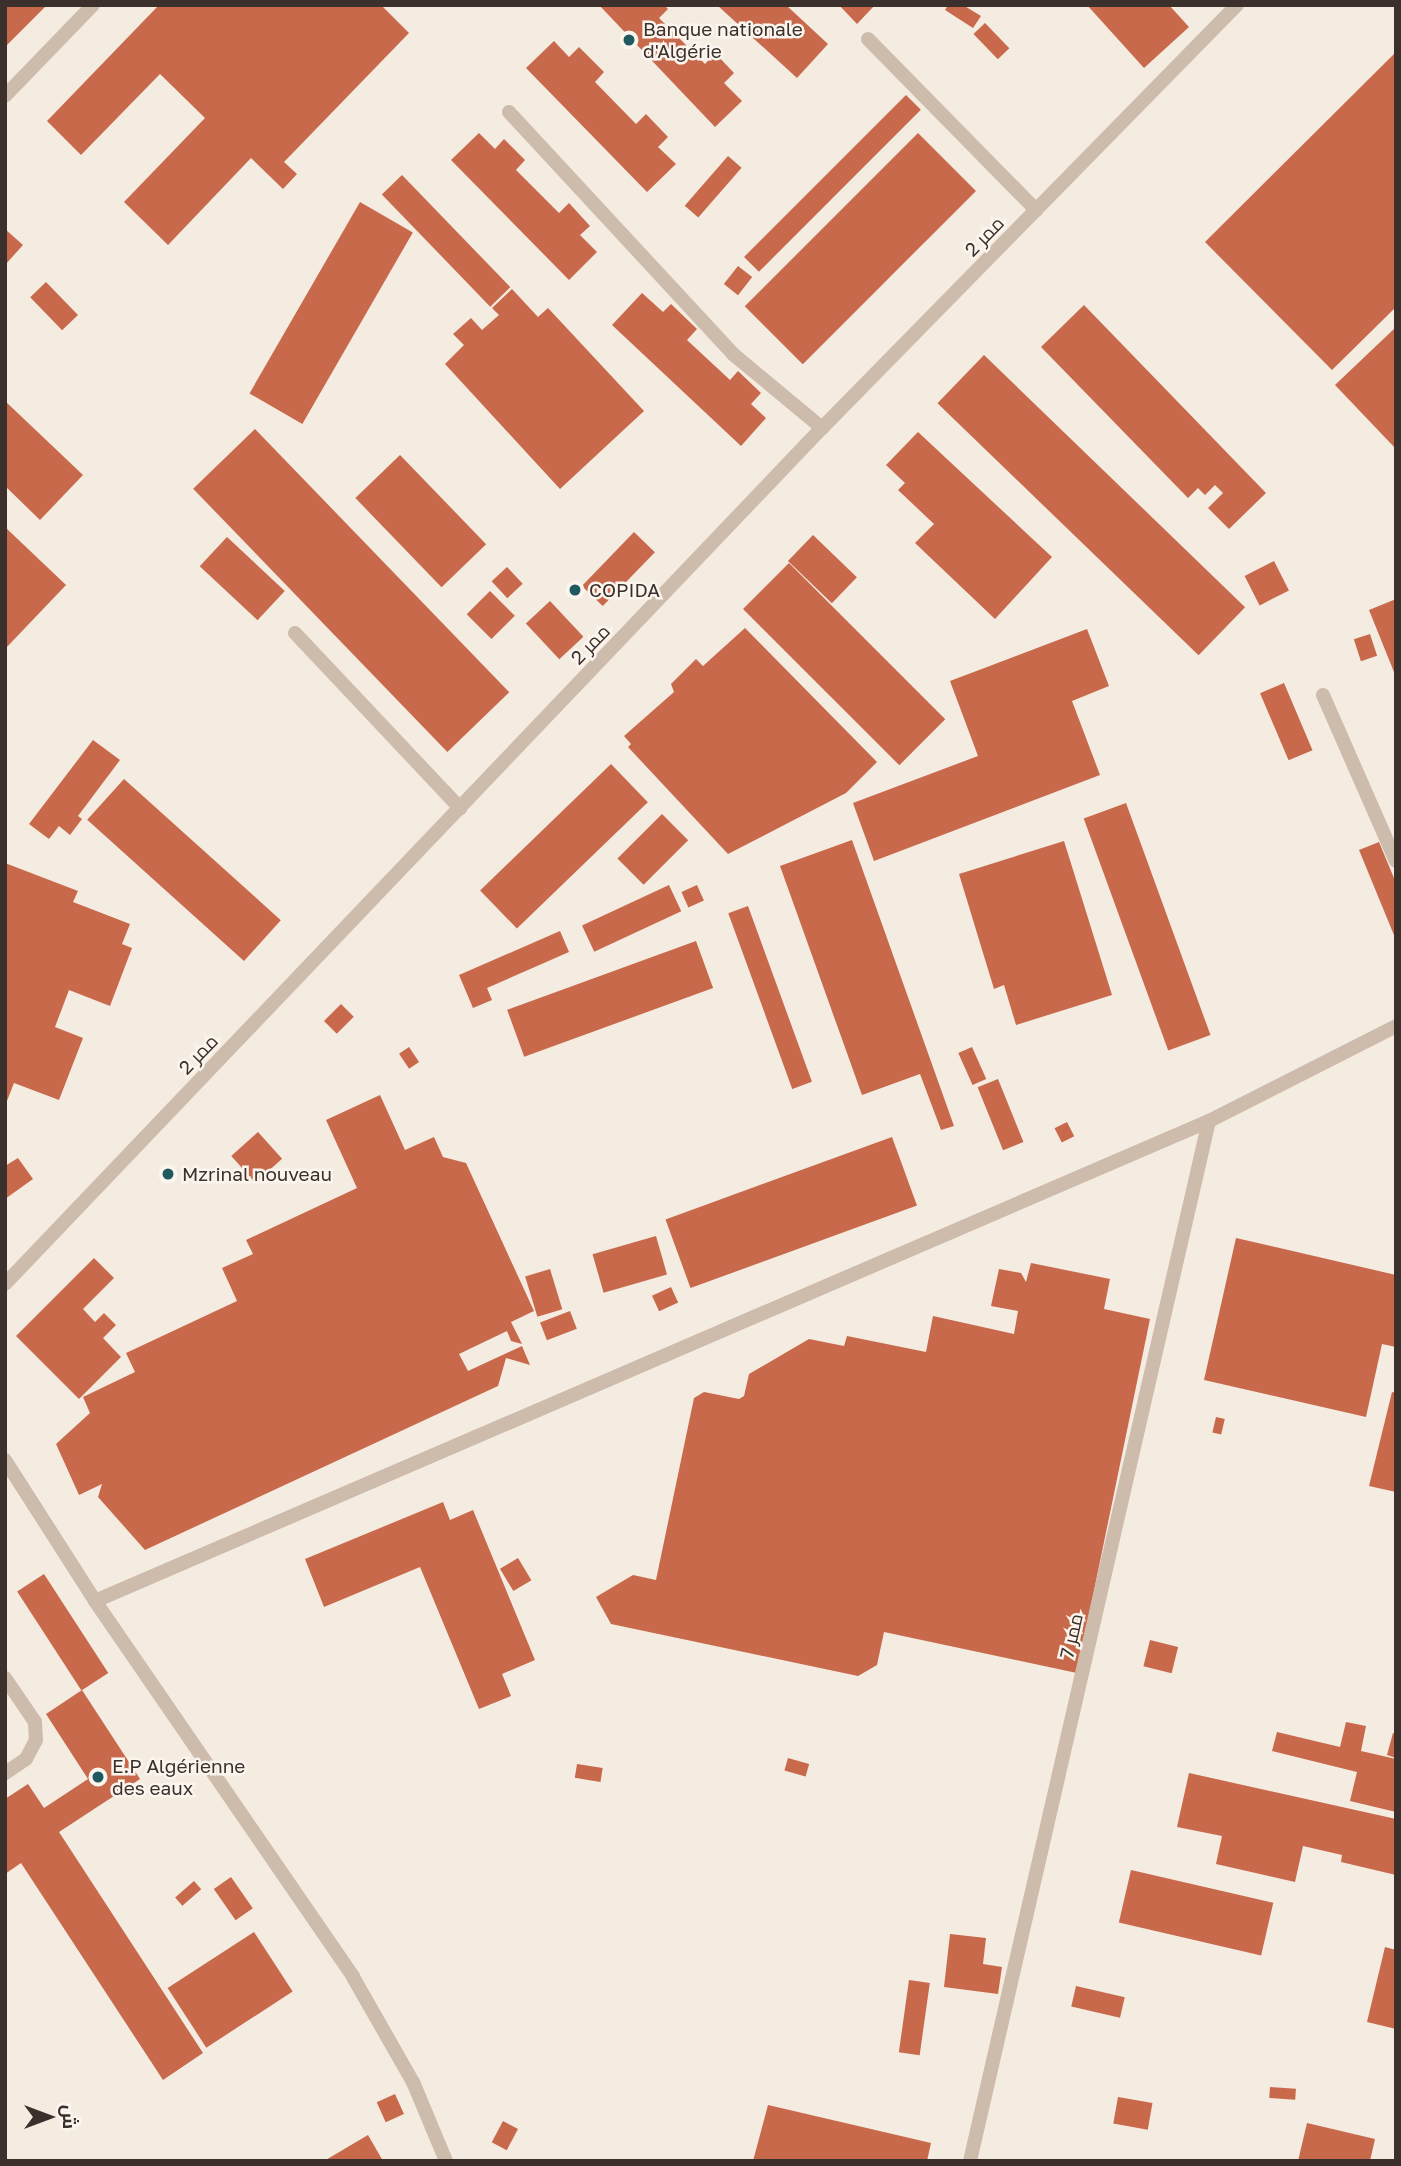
<!DOCTYPE html>
<meta charset="utf-8">
<style>
body{margin:0}
#map{position:relative;width:1401px;height:2166px;overflow:hidden;background:#f4ebe1;font-family:"Golos Text",Cairo,sans-serif}
div>[style]{position:absolute}
[style*='--x']{left:calc(var(--x)*1px);top:calc(var(--y)*1px);width:calc(var(--w)*1px);rotate:calc(var(--a)*1deg)}
.building>*{inset:0;background:#c8694b;transform-origin:0 0}
.lane>*{height:14px;margin:-7px;padding:0 7px;transform-origin:7px;border-radius:7px;background:#cdbbac}
.dots>*{width:19px;height:19px;translate:-50% -50%;box-sizing:border-box;border:4px solid #fbf5ee;border-radius:50%}
span{translate:-50% -50%;white-space:nowrap;text-align:center;line-height:1.15;-webkit-text-stroke:5px #fbf5ee;paint-order:stroke}
.poi-label{font-size:19px;color:#3b302b}
.left{translate:0 -50%;text-align:left}
.street-label{font-size:19px;color:#3b302b}
.frame{position:absolute;inset:0;border:7px solid #3b302b;pointer-events:none}
.north{position:absolute;left:14px;top:2082px;width:70px;height:70px;-webkit-text-stroke:5px #fbf5ee;paint-order:stroke;rotate:90deg;font-size:19px;font-weight:700;line-height:28px;text-align:center;color:#3b302b}
.north::after{content:'';display:block;margin:auto;width:24px;height:32px;background:#3b302b;clip-path:polygon(50% 0,100% 100%,50% 72%,0 100%)}
</style>
<div id="map">
<div class="building">
<div style="clip-path:polygon(5px 5px,47px 5px,5px 47px)"></div>
<div style="clip-path:polygon(159px 5px,381px 5px,409px 33px,284px 162px,297px 174px,283px 189px,251px 158px,168px 245px,124px 202px,205px 118px,160px 74px,81px 155px,47px 121px)"></div>
<div style="clip-path:polygon(599px 5px,664px 5px,668px 9px,659px 18px,705px 64px,715px 53px,734px 73px,724px 83px,742px 101px,715px 127px)"></div>
<div style="clip-path:polygon(717px 5px,786px 5px,828px 44px,797px 78px)"></div>
<div style="clip-path:polygon(839px 5px,875px 5px,857px 24px)"></div>
<div style="clip-path:polygon(948px 5px,963px 5px,981px 16px,973px 28px,945px 10px)"></div>
<div style="clip-path:polygon(1087px 5px,1169px 5px,1189px 27px,1144px 68px)"></div>
<div style="left:985px;top:23px;width:35px;height:16px;rotate:46deg"></div>
<div style="clip-path:polygon(554px 41px,569px 57px,579px 47px,604px 72px,595px 82px,636px 124px,646px 114px,668px 137px,658px 147px,676px 164px,647px 192px,526px 68px)"></div>
<div style="clip-path:polygon(1396px 52px,1396px 307px,1332px 370px,1205px 242px)"></div>
<div style="left:906px;top:95px;width:21px;height:229px;rotate:45deg"></div>
<div style="clip-path:polygon(479px 133px,495px 149px,504px 139px,525px 160px,516px 170px,559px 213px,569px 203px,590px 226px,580px 235px,597px 252px,569px 280px,451px 160px)"></div>
<div style="left:918px;top:133px;width:82px;height:245px;rotate:45deg"></div>
<div style="left:728px;top:156px;width:18px;height:66px;rotate:41deg"></div>
<div style="left:402px;top:175px;width:156px;height:28px;rotate:46deg"></div>
<div style="left:360px;top:202px;width:61px;height:221px;rotate:30deg"></div>
<div style="clip-path:polygon(5px 229px,23px 245px,5px 265px)"></div>
<div style="left:738px;top:266px;width:18px;height:23px;rotate:38deg"></div>
<div style="left:46px;top:282px;width:46px;height:22px;rotate:46deg"></div>
<div style="clip-path:polygon(512px 289px,538px 317px,548px 308px,644px 411px,560px 489px,445px 364px,464px 345px,453px 334px,471px 318px,482px 330px,499px 315px,492px 308px)"></div>
<div style="clip-path:polygon(642px 293px,663px 312px,671px 304px,697px 329px,687px 340px,730px 380px,738px 371px,761px 393px,751px 404px,766px 418px,741px 446px,612px 325px)"></div>
<div style="clip-path:polygon(1084px 305px,1266px 493px,1229px 529px,1208px 508px,1223px 493px,1215px 485px,1205px 495px,1198px 488px,1188px 498px,1041px 347px)"></div>
<div style="clip-path:polygon(1396px 327px,1396px 449px,1335px 385px)"></div>
<div style="left:984px;top:355px;width:363px;height:67px;rotate:44deg"></div>
<div style="clip-path:polygon(5px 401px,83px 475px,40px 520px,5px 486px)"></div>
<div style="left:255px;top:429px;width:366px;height:86px;rotate:46deg"></div>
<div style="clip-path:polygon(918px 432px,1052px 557px,995px 619px,915px 543px,934px 524px,898px 490px,905px 483px,886px 465px)"></div>
<div style="left:400px;top:455px;width:124px;height:62px;rotate:46deg"></div>
<div style="clip-path:polygon(5px 527px,66px 585px,5px 649px)"></div>
<div style="left:634px;top:532px;width:29px;height:75px;rotate:44deg"></div>
<div style="left:813px;top:535px;width:61px;height:36px;rotate:44deg"></div>
<div style="left:227px;top:537px;width:79px;height:40px;rotate:43deg"></div>
<div style="left:1274px;top:561px;width:33px;height:33px;rotate:63deg"></div>
<div style="left:789px;top:563px;width:221px;height:65px;rotate:45deg"></div>
<div style="left:507px;top:567px;width:23px;height:21px;rotate:47deg"></div>
<div style="left:490px;top:591px;width:35px;height:33px;rotate:45deg"></div>
<div style="clip-path:polygon(1396px 599px,1396px 677px,1369px 610px)"></div>
<div style="left:550px;top:601px;width:49px;height:33px;rotate:47deg"></div>
<div style="clip-path:polygon(745px 628px,877px 762px,846px 793px,728px 854px,628px 747px,631px 744px,624px 736px,674px 692px,671px 684px,696px 659px,703px 666px)"></div>
<div style="clip-path:polygon(1087px 629px,1109px 686px,1072px 701px,1100px 775px,874px 861px,853px 803px,978px 756px,950px 681px)"></div>
<div style="left:1370px;top:634px;width:23px;height:17px;rotate:72deg"></div>
<div style="left:1284px;top:683px;width:73px;height:26px;rotate:67deg"></div>
<div style="clip-path:polygon(93px 740px,120px 760px,78px 816px,82px 819px,70px 835px,59px 826px,49px 839px,29px 824px)"></div>
<div style="left:611px;top:764px;width:53px;height:182px;rotate:46deg"></div>
<div style="left:124px;top:779px;width:211px;height:55px;rotate:42deg"></div>
<div style="left:1126px;top:803px;width:247px;height:45px;rotate:70deg"></div>
<div style="left:662px;top:814px;width:37px;height:63px;rotate:45deg"></div>
<div style="clip-path:polygon(852px 840px,954px 1126px,941px 1130px,920px 1074px,862px 1095px,780px 866px)"></div>
<div style="clip-path:polygon(1064px 841px,1112px 995px,1016px 1025px,1004px 985px,994px 989px,959px 874px)"></div>
<div style="clip-path:polygon(1379px 842px,1396px 883px,1396px 940px,1359px 850px)"></div>
<div style="clip-path:polygon(5px 863px,78px 891px,73px 902px,130px 924px,122px 944px,132px 948px,110px 1006px,69px 990px,55px 1027px,83px 1038px,59px 1100px,14px 1083px,5px 1106px)"></div>
<div style="left:669px;top:885px;width:29px;height:96px;rotate:65deg"></div>
<div style="left:697px;top:885px;width:17px;height:17px;rotate:66deg"></div>
<div style="left:748px;top:906px;width:187px;height:21px;rotate:70deg"></div>
<div style="clip-path:polygon(560px 931px,569px 952px,487px 988px,492px 1000px,473px 1008px,459px 975px)"></div>
<div style="left:696px;top:941px;width:50px;height:201px;rotate:70deg"></div>
<div style="left:341px;top:1004px;width:18px;height:24px;rotate:45deg"></div>
<div style="left:409px;top:1047px;width:18px;height:12px;rotate:56deg"></div>
<div style="left:972px;top:1047px;width:35px;height:15px;rotate:66deg"></div>
<div style="left:998px;top:1079px;width:68px;height:22px;rotate:68deg"></div>
<div style="clip-path:polygon(380px 1095px,405px 1150px,434px 1137px,443px 1157px,466px 1163px,534px 1311px,511px 1322px,522px 1344px,511px 1341px,507px 1331px,459px 1354px,468px 1371px,522px 1346px,530px 1365px,506px 1358px,498px 1386px,145px 1550px,98px 1497px,102px 1484px,79px 1495px,56px 1444px,90px 1413px,83px 1397px,135px 1372px,126px 1353px,237px 1301px,222px 1268px,253px 1254px,246px 1240px,357px 1188px,326px 1120px)"></div>
<div style="left:1067px;top:1122px;width:16px;height:14px;rotate:63deg"></div>
<div style="left:258px;top:1132px;width:36px;height:36px;rotate:48deg"></div>
<div style="left:892px;top:1137px;width:73px;height:241px;rotate:70deg"></div>
<div style="clip-path:polygon(18px 1158px,33px 1179px,5px 1199px,5px 1166px)"></div>
<div style="left:656px;top:1236px;width:40px;height:66px;rotate:74deg"></div>
<div style="clip-path:polygon(1236px 1238px,1396px 1275px,1396px 1347px,1382px 1344px,1366px 1417px,1204px 1380px)"></div>
<div style="clip-path:polygon(94px 1258px,114px 1278px,83px 1309px,95px 1322px,104px 1313px,116px 1325px,103px 1338px,121px 1357px,79px 1399px,16px 1336px)"></div>
<div style="clip-path:polygon(1031px 1263px,1110px 1279px,1104px 1309px,1150px 1319px,1077px 1673px,884px 1632px,877px 1665px,858px 1676px,611px 1624px,596px 1597px,633px 1575px,656px 1580px,694px 1398px,704px 1392px,739px 1399px,744px 1396px,749px 1374px,809px 1339px,844px 1346px,847px 1336px,926px 1352px,933px 1316px,1014px 1334px,1018px 1311px,991px 1306px,999px 1269px,1021px 1273px,1026px 1282px)"></div>
<div style="left:550px;top:1269px;width:42px;height:26px;rotate:73deg"></div>
<div style="left:671px;top:1287px;width:17px;height:21px;rotate:65deg"></div>
<div style="left:570px;top:1311px;width:19px;height:32px;rotate:69deg"></div>
<div style="clip-path:polygon(1392px 1392px,1396px 1393px,1396px 1492px,1369px 1486px)"></div>
<div style="left:1216px;top:1417px;width:9px;height:16px;rotate:13deg"></div>
<div style="clip-path:polygon(443px 1502px,450px 1520px,473px 1510px,535px 1660px,502px 1674px,511px 1696px,479px 1709px,420px 1567px,324px 1607px,305px 1559px)"></div>
<div style="left:518px;top:1558px;width:26px;height:21px;rotate:59deg"></div>
<div style="left:44px;top:1574px;width:118px;height:32px;rotate:57deg"></div>
<div style="left:1150px;top:1640px;width:29px;height:27px;rotate:14deg"></div>
<div style="clip-path:polygon(82px 1690px,140px 1779px,59px 1832px,203px 2053px,163px 2080px,21px 1863px,5px 1874px,5px 1799px,28px 1784px,44px 1808px,88px 1779px,46px 1714px)"></div>
<div style="clip-path:polygon(1346px 1722px,1366px 1726px,1361px 1751px,1396px 1759px,1396px 1812px,1350px 1801px,1357px 1772px,1272px 1751px,1277px 1732px,1340px 1747px)"></div>
<div style="clip-path:polygon(1393px 1733px,1396px 1734px,1396px 1758px,1387px 1755px)"></div>
<div style="left:788px;top:1758px;width:22px;height:13px;rotate:16deg"></div>
<div style="left:577px;top:1764px;width:26px;height:14px;rotate:9deg"></div>
<div style="clip-path:polygon(1189px 1773px,1396px 1819px,1396px 1875px,1341px 1862px,1342px 1855px,1303px 1846px,1295px 1882px,1216px 1864px,1222px 1836px,1177px 1827px)"></div>
<div style="left:1131px;top:1870px;width:146px;height:54px;rotate:13deg"></div>
<div style="left:231px;top:1877px;width:38px;height:21px;rotate:55deg"></div>
<div style="left:194px;top:1881px;width:11px;height:25px;rotate:49deg"></div>
<div style="left:254px;top:1932px;width:71px;height:103px;rotate:57deg"></div>
<div style="clip-path:polygon(950px 1934px,986px 1938px,983px 1964px,1002px 1967px,998px 1994px,944px 1987px)"></div>
<div style="clip-path:polygon(1385px 1947px,1396px 1950px,1396px 2029px,1367px 2022px)"></div>
<div style="left:909px;top:1980px;width:21px;height:73px;rotate:8deg"></div>
<div style="left:1076px;top:1986px;width:50px;height:21px;rotate:13deg"></div>
<div style="left:1270px;top:2087px;width:26px;height:11px;rotate:4deg"></div>
<div style="left:395px;top:2094px;width:22px;height:20px;rotate:66deg"></div>
<div style="left:1118px;top:2097px;width:35px;height:27px;rotate:10deg"></div>
<div style="clip-path:polygon(768px 2105px,931px 2143px,927px 2161px,753px 2161px)"></div>
<div style="left:503px;top:2121px;width:17px;height:24px;rotate:28deg"></div>
<div style="clip-path:polygon(1307px 2123px,1375px 2139px,1370px 2161px,1298px 2161px)"></div>
<div style="clip-path:polygon(368px 2135px,383px 2161px,324px 2161px)"></div>
</div>
<div class="lane">
<div style="--x:868;--y:39;--w:240;--a:45.5"></div>
<div style="--x:5;--y:96;--w:127;--a:-46"></div>
<div style="--x:509;--y:112;--w:330;--a:47.2"></div>
<div style="--x:733;--y:354;--w:116;--a:39.7"></div>
<div style="--x:295;--y:633;--w:241;--a:46.7"></div>
<div style="--x:1323;--y:695;--w:181;--a:66.3"></div>
<div style="--x:5;--y:1284;--w:1183;--a:-46.34"></div>
<div style="--x:822;--y:428;--w:593;--a:-45.55"></div>
<div style="--x:5;--y:1460;--w:167;--a:57.4"></div>
<div style="--x:95;--y:1601;--w:456;--a:55.5"></div>
<div style="--x:353;--y:1977;--w:121;--a:60.3"></div>
<div style="--x:413;--y:2082;--w:86;--a:67.3"></div>
<div style="--x:95;--y:1601;--w:1213;--a:-23.31"></div>
<div style="--x:1209;--y:1121;--w:210;--a:-26.9"></div>
<div style="--x:5;--y:1678;--w:53;--a:55.7"></div>
<div style="--x:35;--y:1722;--w:18;--a:87"></div>
<div style="--x:36;--y:1740;--w:21;--a:118"></div>
<div style="--x:26;--y:1759;--w:25;--a:146"></div>
<div style="--x:970;--y:2161;--w:1067;--a:-77.06"></div>
</div>
<div class="dots">
<div style="left:629px;top:40px;background:#1f5a5e"></div>
<div style="left:575px;top:590px;background:#1f5a5e"></div>
<div style="left:168px;top:1174px;background:#1f5a5e"></div>
<div style="left:98px;top:1777px;background:#1f5a5e"></div>
</div>
<div class="poi-label">
<span class="left" style="left:643px;top:40px">Banque nationale<br>d'Algérie</span>
<span class="left" style="left:589px;top:590px">COPIDA</span>
<span class="left" style="left:182px;top:1174px">Mzrinal nouveau</span>
<span class="left" style="left:112px;top:1777px">E.P Algérienne<br>des eaux</span>
</div>
<div class="street-label">
<span style="left:984px;top:236px;rotate:-46deg">ممر 2</span>
<span style="left:590px;top:644px;rotate:-46deg">ممر 2</span>
<span style="left:198px;top:1054px;rotate:-46deg">ممر 2</span>
<span style="left:1071px;top:1636px;rotate:-77deg">ممر 7</span>
</div>
<div class="frame"></div>
<div class="north">ش</div>
</div>
